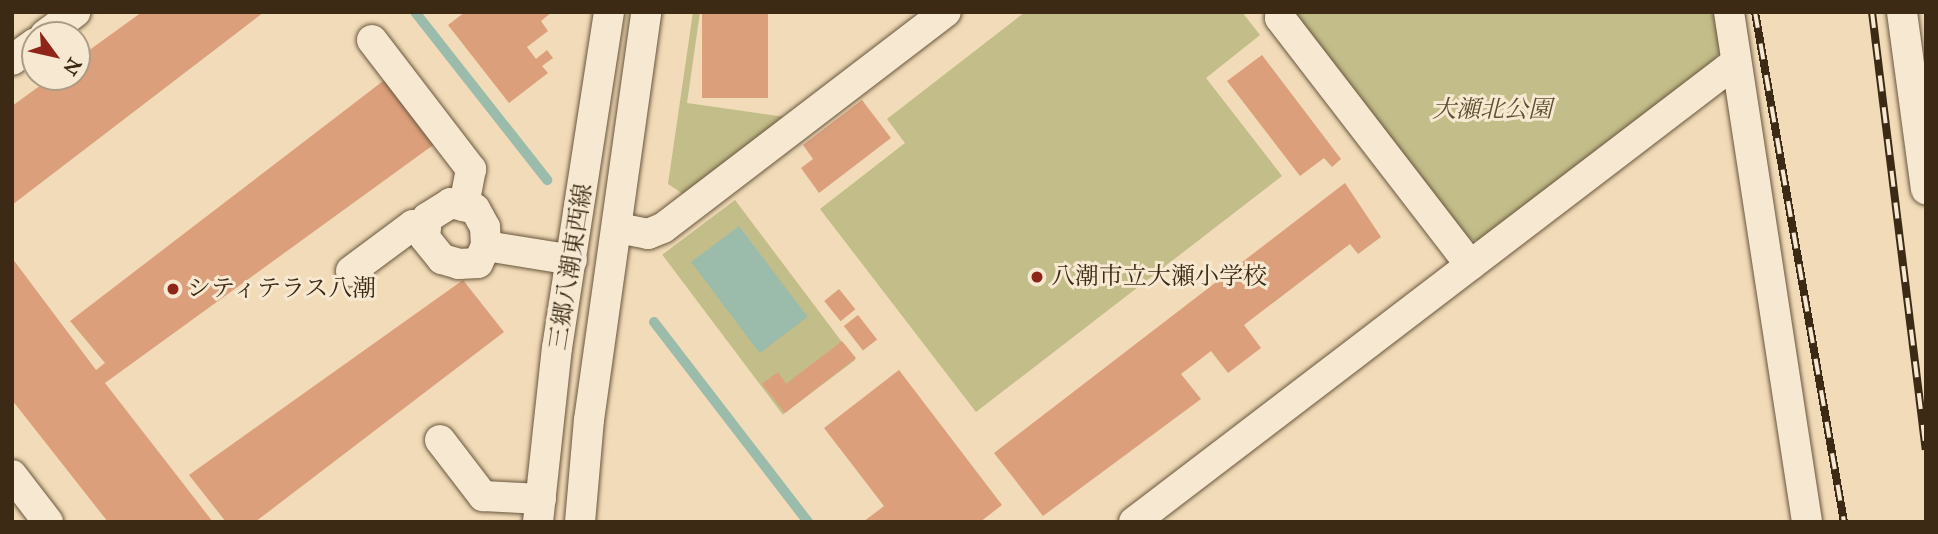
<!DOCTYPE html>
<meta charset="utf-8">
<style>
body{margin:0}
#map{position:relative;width:1938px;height:534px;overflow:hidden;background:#f1dbb8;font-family:"IM FELL Great Primer","Noto Serif JP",serif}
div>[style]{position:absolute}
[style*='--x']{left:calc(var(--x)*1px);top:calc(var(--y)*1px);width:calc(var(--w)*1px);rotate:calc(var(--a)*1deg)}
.green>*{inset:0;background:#c2bd89;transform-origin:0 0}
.water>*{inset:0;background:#9bbbab;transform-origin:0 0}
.stream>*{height:10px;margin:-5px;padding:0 5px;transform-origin:5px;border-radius:5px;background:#9bbbab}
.building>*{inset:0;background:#dc9f7b;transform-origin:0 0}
.roads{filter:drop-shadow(0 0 2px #69563d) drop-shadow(0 0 2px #69563d)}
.minor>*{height:30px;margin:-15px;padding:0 15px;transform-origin:15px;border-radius:15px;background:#f6e8d1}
.rail>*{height:8px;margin-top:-4px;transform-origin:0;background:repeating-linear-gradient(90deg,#f6e8d1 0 16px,#3c2a14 0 32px);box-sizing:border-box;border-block:2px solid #3c2a14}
.dots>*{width:19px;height:19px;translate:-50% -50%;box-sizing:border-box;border:4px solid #f6e8d1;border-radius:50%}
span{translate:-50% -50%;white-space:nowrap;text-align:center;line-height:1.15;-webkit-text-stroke:6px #f6e8d1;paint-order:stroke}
.park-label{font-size:24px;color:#5e4f31;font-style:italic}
.street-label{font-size:24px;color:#3c2a14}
.poi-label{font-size:24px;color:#3c2a14}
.left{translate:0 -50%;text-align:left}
.frame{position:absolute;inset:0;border:14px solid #3c2a14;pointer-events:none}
.north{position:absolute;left:21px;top:21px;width:70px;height:70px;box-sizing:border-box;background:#f6e8d1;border:2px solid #ac9c85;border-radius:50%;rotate:123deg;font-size:19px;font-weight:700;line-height:28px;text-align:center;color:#3c2a14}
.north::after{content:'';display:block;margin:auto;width:24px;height:32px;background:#8f2418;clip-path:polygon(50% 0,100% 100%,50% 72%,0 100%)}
</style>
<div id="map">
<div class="green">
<div style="clip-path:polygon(693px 12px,700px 12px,687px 103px,785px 117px,683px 194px,668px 184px)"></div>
<div style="clip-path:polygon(1025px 12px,1242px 12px,1260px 35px,1206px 78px,1282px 176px,976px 412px,820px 209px,905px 143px,887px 119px)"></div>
<div style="clip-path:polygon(1297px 12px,1715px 12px,1720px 50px,1712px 65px,1481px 241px,1469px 239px,1301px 23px)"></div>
<div style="left:735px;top:200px;width:200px;height:91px;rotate:53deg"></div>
</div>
<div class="water">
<div style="left:739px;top:226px;width:114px;height:60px;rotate:53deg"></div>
</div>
<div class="stream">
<div style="--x:415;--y:12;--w:214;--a:51.8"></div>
<div style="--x:654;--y:322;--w:252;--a:52.4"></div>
</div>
<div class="building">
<div style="clip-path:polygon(142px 12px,264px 12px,12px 205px,12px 106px,52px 77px,77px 77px,77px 59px)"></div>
<div style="clip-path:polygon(465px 12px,552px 12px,541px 21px,548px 31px,527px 47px,536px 59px,547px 50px,553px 58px,542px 66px,548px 73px,509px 103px,448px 25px)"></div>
<div style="left:702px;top:12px;width:66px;height:86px"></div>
<div style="clip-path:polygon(1262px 55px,1341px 159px,1332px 167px,1324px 158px,1300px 176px,1227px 81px)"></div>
<div style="clip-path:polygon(387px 78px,436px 143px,105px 383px,213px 522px,108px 522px,12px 400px,12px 258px,96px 370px,105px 363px,70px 321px)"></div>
<div style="clip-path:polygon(862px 100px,891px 138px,819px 193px,801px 168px,813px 159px,803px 145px)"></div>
<div style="clip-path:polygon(1345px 183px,1381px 237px,1358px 254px,1350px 244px,1244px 325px,1261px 348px,1228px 373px,1211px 351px,1181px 374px,1201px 399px,1043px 516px,994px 453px)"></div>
<div style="clip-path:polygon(463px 280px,504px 332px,255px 522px,226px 522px,189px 475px)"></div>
<div style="left:839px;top:289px;width:26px;height:19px;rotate:51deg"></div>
<div style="left:858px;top:315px;width:31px;height:18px;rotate:52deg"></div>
<div style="clip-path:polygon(842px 341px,856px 358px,785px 413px,762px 384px,778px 372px,786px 384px)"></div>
<div style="clip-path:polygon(899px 370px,1002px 505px,980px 522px,863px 522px,884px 506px,824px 428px)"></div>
</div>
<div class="roads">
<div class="minor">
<div style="--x:1281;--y:12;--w:6;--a:99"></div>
<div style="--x:1280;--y:18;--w:312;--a:52.4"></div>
<div style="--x:1729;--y:12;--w:516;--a:81.3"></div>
<div style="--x:1902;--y:12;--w:179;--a:82.3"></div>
<div style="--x:45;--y:35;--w:38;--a:-37"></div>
<div style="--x:372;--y:40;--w:163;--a:52.5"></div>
<div style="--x:471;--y:169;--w:38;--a:101"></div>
<div style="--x:12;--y:60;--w:29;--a:-36"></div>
<div style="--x:618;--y:228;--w:31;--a:11"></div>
<div style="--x:648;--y:234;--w:16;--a:-22"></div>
<div style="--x:663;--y:228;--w:356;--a:-37.4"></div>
<div style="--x:486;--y:246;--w:19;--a:-93"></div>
<div style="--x:485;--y:227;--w:21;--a:-119"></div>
<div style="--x:475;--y:209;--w:25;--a:-166"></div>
<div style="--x:451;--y:203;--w:28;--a:148"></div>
<div style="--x:427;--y:218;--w:20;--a:96"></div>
<div style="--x:425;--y:238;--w:27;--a:51"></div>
<div style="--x:442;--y:259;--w:18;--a:16"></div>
<div style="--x:459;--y:264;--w:19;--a:-3"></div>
<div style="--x:478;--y:263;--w:19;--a:-65"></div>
<div style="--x:486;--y:246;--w:87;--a:9.2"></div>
<div style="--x:351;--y:271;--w:77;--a:-36.6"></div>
<div style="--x:413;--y:225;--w:13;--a:4"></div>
<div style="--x:440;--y:440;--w:71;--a:52.5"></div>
<div style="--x:483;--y:496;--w:58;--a:3"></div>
<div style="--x:12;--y:475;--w:59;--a:52.5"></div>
<div style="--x:538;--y:522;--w:175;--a:-83.8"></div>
<div style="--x:557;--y:348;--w:340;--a:-81.2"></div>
<div style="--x:580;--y:522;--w:102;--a:-85"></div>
<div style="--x:589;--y:420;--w:412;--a:-82"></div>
<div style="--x:1134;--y:522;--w:756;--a:-37.37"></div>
</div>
</div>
<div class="rail">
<div style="--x:1755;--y:12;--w:518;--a:80.1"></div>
<div style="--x:1872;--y:12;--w:441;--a:83"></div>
</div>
<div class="dots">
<div style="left:1037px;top:277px;background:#8f2418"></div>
<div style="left:173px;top:289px;background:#8f2418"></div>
</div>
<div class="park-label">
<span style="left:1492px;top:110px">大瀬北公園</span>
</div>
<div class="street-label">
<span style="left:571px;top:267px;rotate:-81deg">三郷八潮東西線</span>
</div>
<div class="poi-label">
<span class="left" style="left:1051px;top:277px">八潮市立大瀬小学校</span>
<span class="left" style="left:187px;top:289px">シティテラス八潮</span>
</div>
<div class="frame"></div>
<div class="north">N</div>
</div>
